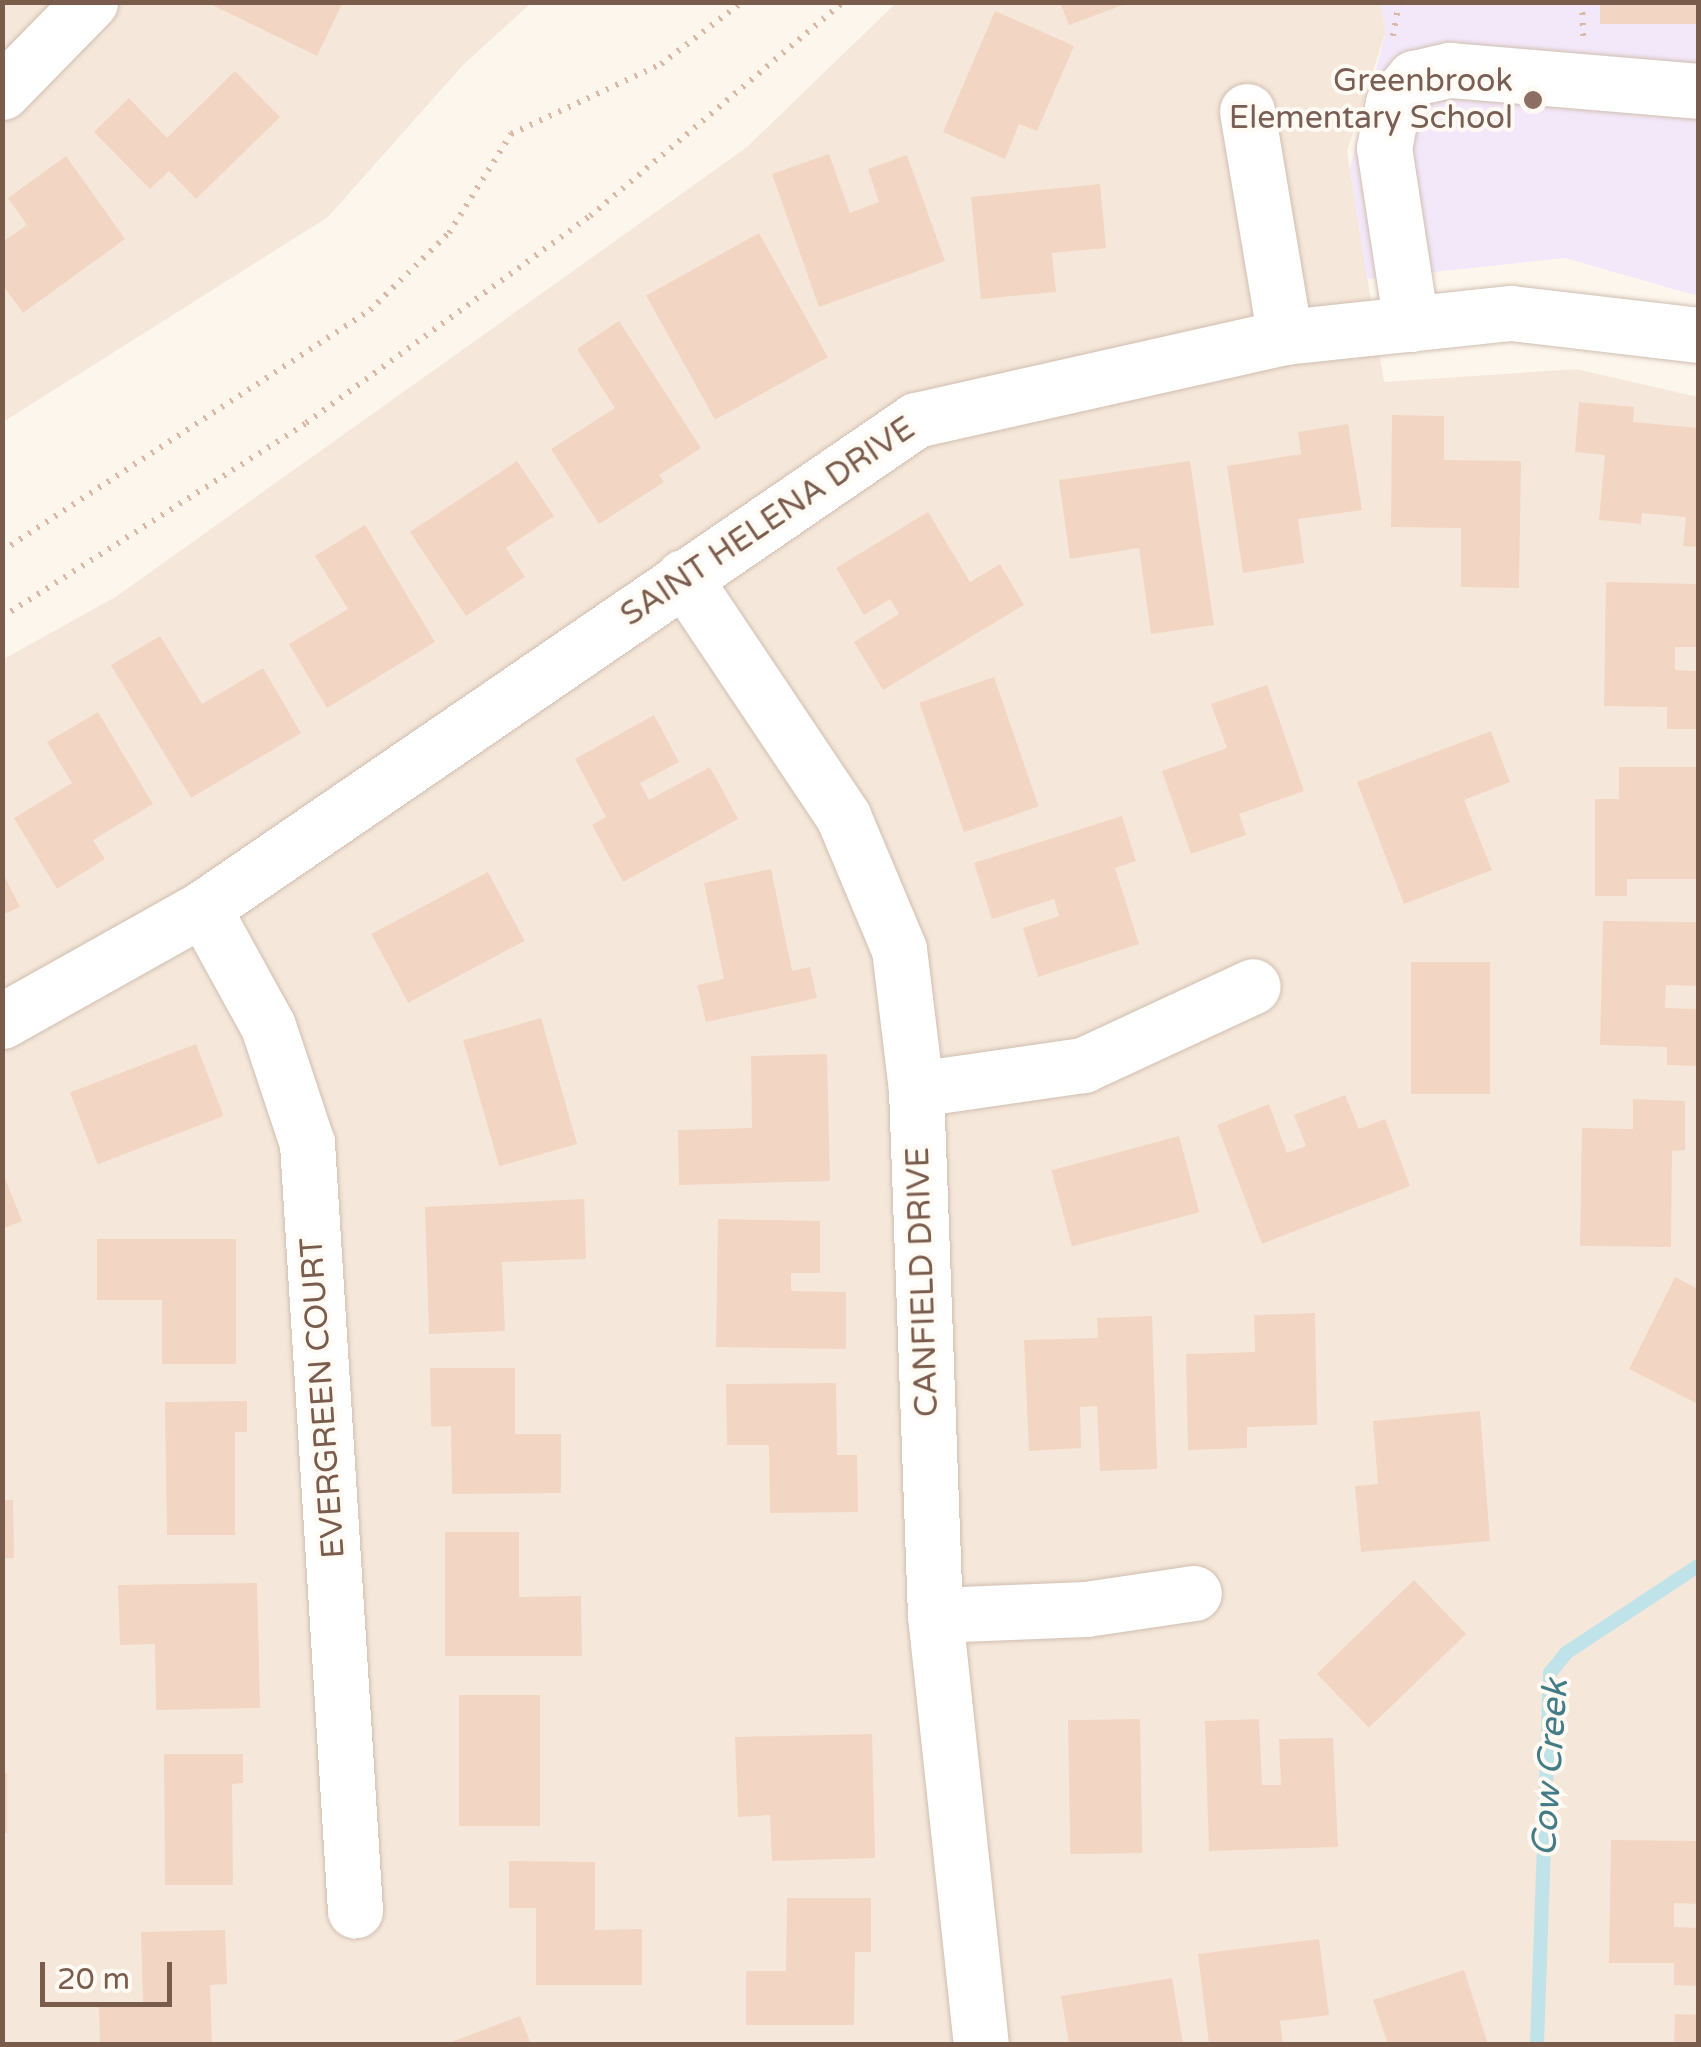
<!DOCTYPE html>
<style>
body{margin:0}
#map{position:relative;width:1701px;height:2047px;overflow:hidden;background:#fdf6ec;font-family:"Varela Round",sans-serif}
div>[style]{position:absolute}
[style*='--x']{left:calc(var(--x)*1px);top:calc(var(--y)*1px);width:calc(var(--w)*1px);rotate:calc(var(--a)*1deg)}
.residential>*{inset:0;background:#f5e8da}
.education>*{inset:0;background:#f3e8fa}
.stream>*{height:14px;margin:-7px;padding:0 7px;transform-origin:7px;border-radius:7px;background:#bfe3e8}
.building>*{inset:0;background:#f3d5c3;transform-origin:0 0}
.path>*{height:6px;margin-top:-3px;transform-origin:0;background:repeating-linear-gradient(90deg,#d9b8a5 0 2.5px,transparent 0 10.5px)}
.roads{filter:drop-shadow(0 0 2px #d1beb0) drop-shadow(0 0 2px #d1beb0)}
.minor>*{height:55px;margin:-27.5px;padding:0 27.5px;transform-origin:27.5px;border-radius:27.5px;background:#fff}
.dots>*{width:28px;height:28px;translate:-50% -50%;box-sizing:border-box;border:5px solid #fffaf3;border-radius:50%}
span{translate:-50% -50%;white-space:nowrap;text-align:center;line-height:1.15;-webkit-text-stroke:8px #fffaf3;paint-order:stroke}
.education-label{font-size:32px;color:#785e54}
.right{translate:-100% -50%;text-align:right}
.street-label{font-size:32px;color:#7a5c4d}
.water-label{font-size:35px;color:#437c86;font-style:italic}
.frame{position:absolute;inset:0;border:5px solid #7a5c4d;pointer-events:none}
.scale{position:absolute;left:40px;top:1962px;width:132px;height:45px;box-sizing:border-box;border:5px solid #7a5c4d;border-top:0;padding-left:12px;font-size:30px;line-height:35px;white-space:nowrap;color:#7a5c4d;-webkit-text-stroke:8px #fffaf3;paint-order:stroke}
</style>
<div id="map">
<div class="residential">
<div style="clip-path:polygon(3px 3px,531px 3px,463px 65px,328px 217px,3px 422px)"></div>
<div style="clip-path:polygon(896px 3px,1380px 3px,1386px 31px,1347px 151px,1384px 382px,1576px 369px,1698px 397px,1698px 2044px,3px 2044px,2px 660px,117px 596px,747px 147px)"></div>
</div>
<div class="education">
<div style="clip-path:polygon(1380px 3px,1698px 3px,1698px 296px,1565px 258px,1367px 279px,1350px 168px,1386px 31px)"></div>
</div>
<div class="stream">
<div style="--x:1537;--y:2044;--w:371;--a:-88"></div>
<div style="--x:1550;--y:1673;--w:26;--a:-51"></div>
<div style="--x:1566;--y:1653;--w:158;--a:-33.4"></div>
</div>
<div class="building">
<div style="clip-path:polygon(206px 2px,343px 2px,317px 56px)"></div>
<div style="clip-path:polygon(1060px 2px,1128px 2px,1128px 3px,1069px 25px)"></div>
<div style="left:1600px;top:2px;width:98px;height:22px"></div>
<div style="clip-path:polygon(995px 11px,1074px 46px,1037px 131px,1019px 124px,1005px 159px,943px 132px)"></div>
<div style="clip-path:polygon(235px 71px,280px 117px,196px 199px,169px 171px,150px 189px,94px 132px,129px 98px,167px 138px)"></div>
<div style="clip-path:polygon(829px 154px,850px 213px,879px 202px,868px 169px,907px 155px,945px 261px,819px 307px,772px 174px)"></div>
<div style="clip-path:polygon(66px 156px,125px 239px,23px 313px,2px 284px,2px 242px,27px 225px,8px 198px)"></div>
<div style="clip-path:polygon(1100px 184px,1106px 248px,1052px 253px,1056px 292px,981px 299px,971px 197px)"></div>
<div style="left:759px;top:233px;width:142px;height:129px;rotate:61deg"></div>
<div style="clip-path:polygon(619px 321px,701px 448px,659px 475px,664px 482px,599px 524px,551px 449px,615px 408px,577px 349px)"></div>
<div style="clip-path:polygon(1579px 402px,1634px 407px,1633px 422px,1698px 428px,1698px 547px,1683px 546px,1686px 517px,1642px 513px,1641px 524px,1599px 520px,1605px 455px,1575px 452px)"></div>
<div style="clip-path:polygon(1392px 415px,1444px 416px,1444px 460px,1521px 461px,1519px 588px,1461px 587px,1461px 528px,1391px 527px)"></div>
<div style="clip-path:polygon(1348px 424px,1362px 510px,1298px 519px,1304px 563px,1243px 573px,1227px 466px,1301px 454px,1298px 432px)"></div>
<div style="clip-path:polygon(517px 461px,554px 516px,506px 548px,525px 577px,466px 616px,410px 532px)"></div>
<div style="clip-path:polygon(1190px 461px,1214px 625px,1151px 634px,1139px 548px,1070px 559px,1059px 480px)"></div>
<div style="clip-path:polygon(928px 512px,970px 582px,1000px 564px,1024px 605px,883px 690px,854px 642px,899px 614px,890px 599px,864px 615px,836px 568px)"></div>
<div style="clip-path:polygon(365px 525px,435px 642px,327px 708px,289px 644px,348px 609px,315px 556px)"></div>
<div style="clip-path:polygon(1606px 582px,1698px 584px,1698px 647px,1675px 647px,1675px 670px,1698px 671px,1698px 729px,1667px 729px,1667px 707px,1604px 706px)"></div>
<div style="clip-path:polygon(160px 636px,202px 704px,263px 668px,301px 733px,191px 798px,111px 665px)"></div>
<div style="left:994px;top:677px;width:137px;height:79px;rotate:71deg"></div>
<div style="clip-path:polygon(1267px 685px,1304px 791px,1239px 814px,1246px 835px,1191px 854px,1162px 771px,1227px 748px,1211px 704px)"></div>
<div style="clip-path:polygon(98px 712px,153px 804px,93px 840px,105px 859px,57px 889px,14px 818px,72px 783px,47px 742px)"></div>
<div style="clip-path:polygon(654px 715px,679px 762px,640px 783px,649px 800px,710px 767px,738px 819px,623px 882px,592px 825px,606px 817px,575px 759px)"></div>
<div style="clip-path:polygon(1491px 731px,1510px 782px,1464px 800px,1492px 870px,1404px 904px,1357px 782px)"></div>
<div style="clip-path:polygon(1619px 767px,1698px 767px,1698px 879px,1627px 879px,1627px 896px,1595px 896px,1595px 799px,1619px 799px)"></div>
<div style="clip-path:polygon(1122px 816px,1136px 861px,1115px 868px,1139px 944px,1038px 977px,1023px 928px,1059px 916px,1054px 899px,992px 919px,974px 863px)"></div>
<div style="clip-path:polygon(771px 869px,792px 971px,810px 967px,817px 998px,706px 1022px,697px 985px,724px 979px,704px 883px)"></div>
<div style="clip-path:polygon(2px 871px,20px 907px,2px 915px)"></div>
<div style="left:488px;top:872px;width:78px;height:132px;rotate:62deg"></div>
<div style="clip-path:polygon(1603px 921px,1698px 922px,1698px 986px,1666px 985px,1665px 1008px,1698px 1009px,1698px 1066px,1667px 1065px,1667px 1047px,1600px 1045px)"></div>
<div style="left:1490px;top:962px;width:132px;height:79px;rotate:90deg"></div>
<div style="left:541px;top:1018px;width:131px;height:81px;rotate:74deg"></div>
<div style="left:196px;top:1044px;width:77px;height:135px;rotate:69deg"></div>
<div style="clip-path:polygon(827px 1054px,830px 1181px,679px 1185px,678px 1130px,752px 1128px,751px 1056px)"></div>
<div style="clip-path:polygon(1345px 1095px,1359px 1129px,1385px 1119px,1410px 1186px,1262px 1244px,1217px 1125px,1269px 1104px,1287px 1153px,1306px 1146px,1294px 1115px)"></div>
<div style="clip-path:polygon(1633px 1099px,1685px 1101px,1685px 1150px,1672px 1151px,1671px 1247px,1580px 1246px,1582px 1128px,1633px 1129px)"></div>
<div style="left:1179px;top:1136px;width:79px;height:132px;rotate:75deg"></div>
<div style="clip-path:polygon(2px 1171px,22px 1221px,2px 1229px)"></div>
<div style="clip-path:polygon(584px 1199px,586px 1259px,502px 1262px,505px 1331px,429px 1334px,425px 1207px)"></div>
<div style="clip-path:polygon(718px 1219px,820px 1221px,820px 1273px,791px 1273px,791px 1291px,846px 1292px,846px 1349px,716px 1347px)"></div>
<div style="clip-path:polygon(97px 1239px,236px 1239px,236px 1364px,162px 1364px,162px 1300px,97px 1300px)"></div>
<div style="clip-path:polygon(1675px 1277px,1698px 1289px,1698px 1404px,1629px 1369px)"></div>
<div style="clip-path:polygon(1315px 1313px,1317px 1425px,1247px 1427px,1247px 1448px,1188px 1450px,1186px 1354px,1255px 1352px,1254px 1315px)"></div>
<div style="clip-path:polygon(1152px 1316px,1157px 1469px,1100px 1471px,1097px 1406px,1080px 1407px,1081px 1448px,1029px 1451px,1024px 1340px,1098px 1338px,1097px 1318px)"></div>
<div style="clip-path:polygon(430px 1368px,515px 1368px,515px 1434px,561px 1434px,561px 1493px,452px 1494px,451px 1426px,431px 1427px)"></div>
<div style="clip-path:polygon(836px 1383px,837px 1455px,857px 1455px,858px 1512px,770px 1513px,769px 1445px,727px 1445px,726px 1384px)"></div>
<div style="clip-path:polygon(247px 1401px,247px 1432px,235px 1432px,235px 1535px,167px 1535px,165px 1402px)"></div>
<div style="clip-path:polygon(1480px 1411px,1490px 1541px,1361px 1552px,1355px 1486px,1378px 1484px,1373px 1421px)"></div>
<div style="left:13px;top:1500px;width:58px;height:11px;rotate:89deg"></div>
<div style="clip-path:polygon(445px 1532px,519px 1532px,519px 1597px,581px 1596px,582px 1656px,445px 1656px)"></div>
<div style="left:1414px;top:1580px;width:75px;height:135px;rotate:46deg"></div>
<div style="clip-path:polygon(257px 1583px,260px 1708px,156px 1710px,155px 1644px,120px 1645px,118px 1585px)"></div>
<div style="left:459px;top:1695px;width:81px;height:131px"></div>
<div style="left:1140px;top:1719px;width:134px;height:72px;rotate:89deg"></div>
<div style="clip-path:polygon(1259px 1719px,1262px 1785px,1281px 1785px,1279px 1739px,1333px 1738px,1338px 1847px,1209px 1851px,1205px 1721px)"></div>
<div style="clip-path:polygon(872px 1734px,875px 1858px,772px 1861px,770px 1815px,738px 1817px,735px 1737px)"></div>
<div style="clip-path:polygon(164px 1754px,243px 1754px,243px 1783px,232px 1784px,233px 1885px,165px 1885px)"></div>
<div style="left:2px;top:1773px;width:5px;height:60px"></div>
<div style="clip-path:polygon(1611px 1840px,1698px 1841px,1698px 1904px,1674px 1903px,1674px 1927px,1698px 1928px,1698px 1986px,1674px 1985px,1674px 1963px,1609px 1963px)"></div>
<div style="clip-path:polygon(509px 1861px,595px 1862px,595px 1930px,642px 1929px,642px 1985px,536px 1985px,536px 1908px,509px 1908px)"></div>
<div style="clip-path:polygon(787px 1898px,871px 1898px,871px 1952px,855px 1952px,854px 2025px,746px 2025px,746px 1971px,786px 1971px)"></div>
<div style="clip-path:polygon(225px 1930px,227px 1984px,210px 1985px,212px 2044px,100px 2044px,99px 2003px,143px 2002px,141px 1932px)"></div>
<div style="clip-path:polygon(1319px 1939px,1329px 2015px,1280px 2021px,1283px 2044px,1209px 2044px,1198px 1954px)"></div>
<div style="clip-path:polygon(1464px 1970px,1488px 2044px,1388px 2044px,1373px 2000px)"></div>
<div style="clip-path:polygon(1172px 1978px,1183px 2044px,1069px 2044px,1061px 1996px)"></div>
<div style="left:1675px;top:2014px;width:23px;height:30px;rotate:2deg"></div>
<div style="clip-path:polygon(520px 2016px,531px 2044px,446px 2044px)"></div>
</div>
<div class="path">
<div style="--x:1582;--y:2;--w:34;--a:88"></div>
<div style="--x:1393;--y:36;--w:35;--a:-80"></div>
<div style="--x:2;--y:551;--w:440;--a:-33.2"></div>
<div style="--x:370;--y:310;--w:110;--a:-44.3"></div>
<div style="--x:449;--y:233;--w:117;--a:-57.9"></div>
<div style="--x:511;--y:134;--w:166;--a:-25"></div>
<div style="--x:661;--y:64;--w:102;--a:-37.4"></div>
<div style="--x:2;--y:617;--w:361;--a:-32.5"></div>
<div style="--x:306;--y:423;--w:351;--a:-36.1"></div>
<div style="--x:590;--y:216;--w:331;--a:-40.2"></div>
</div>
<div class="roads">
<div class="minor">
<div style="--x:2;--y:92;--w:126;--a:-45.6"></div>
<div style="--x:1247;--y:111;--w:229;--a:80.5"></div>
<div style="--x:1411;--y:324;--w:178;--a:-98.7"></div>
<div style="--x:1384;--y:148;--w:46;--a:-78.7"></div>
<div style="--x:1393;--y:103;--w:33;--a:-50"></div>
<div style="--x:1414;--y:78;--w:37;--a:-13"></div>
<div style="--x:1450;--y:70;--w:249;--a:4.8"></div>
<div style="--x:683;--y:577;--w:288;--a:56.2"></div>
<div style="--x:843;--y:816;--w:144;--a:67.2"></div>
<div style="--x:899;--y:949;--w:141;--a:83.1"></div>
<div style="--x:916;--y:1089;--w:526;--a:87.93"></div>
<div style="--x:935;--y:1615;--w:431;--a:83.9"></div>
<div style="--x:203;--y:908;--w:135;--a:61.2"></div>
<div style="--x:268;--y:1026;--w:123;--a:71.6"></div>
<div style="--x:307;--y:1143;--w:769;--a:86.42"></div>
<div style="--x:2;--y:1021;--w:231;--a:-29.3"></div>
<div style="--x:203;--y:908;--w:864;--a:-34.39"></div>
<div style="--x:916;--y:420;--w:378;--a:-12.7"></div>
<div style="--x:1285;--y:337;--w:227;--a:-6.1"></div>
<div style="--x:1511;--y:313;--w:188;--a:6.7"></div>
<div style="--x:916;--y:1089;--w:169;--a:-8.2"></div>
<div style="--x:1083;--y:1065;--w:187;--a:-24.9"></div>
<div style="--x:935;--y:1615;--w:151;--a:-2.3"></div>
<div style="--x:1086;--y:1609;--w:109;--a:-8.4"></div>
</div>
</div>
<div class="dots">
<div style="left:1533px;top:100px;background:#8d6e63"></div>
</div>
<div class="education-label">
<span class="right" style="left:1513px;top:100px">Greenbrook<br>Elementary School</span>
</div>
<div class="street-label">
<span style="left:768px;top:522px;rotate:-34deg">SAINT HELENA DRIVE</span>
<span style="left:923px;top:1282px;rotate:-92deg">CANFIELD DRIVE</span>
<span style="left:323px;top:1398px;rotate:-94deg">EVERGREEN COURT</span>
</div>
<div class="water-label">
<span style="left:1550px;top:1768px;rotate:-86deg">Cow Creek</span>
</div>
<div class="frame"></div>
<div class="scale">20 m</div>
</div>
